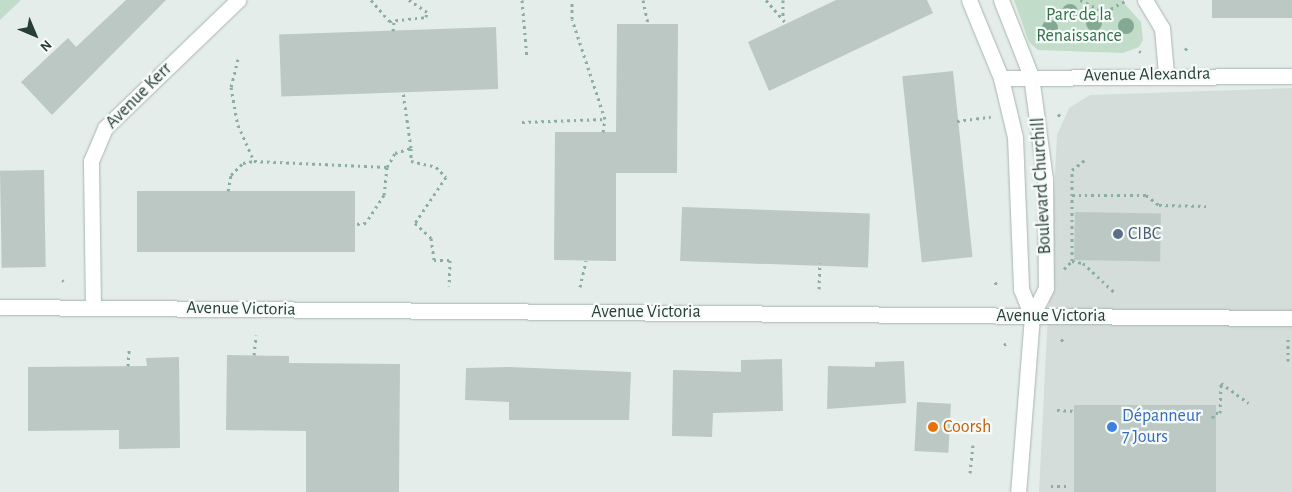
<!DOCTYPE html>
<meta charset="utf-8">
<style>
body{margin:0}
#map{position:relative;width:1292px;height:492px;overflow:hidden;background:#e5edea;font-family:"Alegreya Sans",sans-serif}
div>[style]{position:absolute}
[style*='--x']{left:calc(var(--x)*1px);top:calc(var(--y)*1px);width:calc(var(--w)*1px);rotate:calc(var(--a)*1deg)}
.built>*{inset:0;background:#d4ddd9}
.green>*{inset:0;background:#c1dcc8}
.building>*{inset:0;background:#bbc8c3;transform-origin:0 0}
.path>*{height:3px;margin-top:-1.5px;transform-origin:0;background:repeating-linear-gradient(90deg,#89aea2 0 2.5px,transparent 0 6.5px)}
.roads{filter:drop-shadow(0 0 1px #a8b5b1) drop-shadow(0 0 1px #a8b5b1)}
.minor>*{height:15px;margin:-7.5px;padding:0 7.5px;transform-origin:7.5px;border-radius:7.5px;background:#fff}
.trees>*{width:16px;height:16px;margin:-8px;border-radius:50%;background:#84a993}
.dots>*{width:14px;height:14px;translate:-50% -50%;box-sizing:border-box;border:2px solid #f6faf8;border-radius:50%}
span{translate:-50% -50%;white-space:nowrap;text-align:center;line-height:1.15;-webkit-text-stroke:4.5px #f6faf8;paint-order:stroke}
.park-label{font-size:18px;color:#34714b}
.street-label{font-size:18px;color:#263e37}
.service-label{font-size:18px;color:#4e5e75}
.left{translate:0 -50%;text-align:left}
.shop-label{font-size:18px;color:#366cbe}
.food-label{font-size:18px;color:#c56008}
.north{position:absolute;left:10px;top:10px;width:50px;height:50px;-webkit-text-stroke:4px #f6faf8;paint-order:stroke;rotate:135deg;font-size:14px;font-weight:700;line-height:20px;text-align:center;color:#263e37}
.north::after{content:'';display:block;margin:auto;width:18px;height:22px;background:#263e37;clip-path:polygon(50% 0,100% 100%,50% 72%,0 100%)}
</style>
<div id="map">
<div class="built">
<div style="clip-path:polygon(1292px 88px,1292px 492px,1039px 492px,1057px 135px,1069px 108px,1090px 95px)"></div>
</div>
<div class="green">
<div style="clip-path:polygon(0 0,21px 0,0 20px)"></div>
<div style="clip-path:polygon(1014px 0,1121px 0,1141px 22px,1143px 40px,1139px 47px,1123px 53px,1038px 50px,1029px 42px)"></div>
</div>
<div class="building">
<div style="clip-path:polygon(126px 0,166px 0,52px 115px,21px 82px,68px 38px,76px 47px)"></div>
<div style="clip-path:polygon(836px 0,927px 0,933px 13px,769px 91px,748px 42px)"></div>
<div style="left:1212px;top:0;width:80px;height:18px"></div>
<div style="clip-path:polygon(617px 24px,678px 24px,677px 173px,616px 173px,616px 261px,554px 260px,555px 132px,616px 132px)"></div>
<div style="left:496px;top:27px;width:62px;height:217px;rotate:88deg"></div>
<div style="left:953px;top:71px;width:187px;height:51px;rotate:84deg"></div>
<div style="left:44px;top:170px;width:97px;height:44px;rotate:89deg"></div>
<div style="left:137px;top:191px;width:218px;height:61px"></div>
<div style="left:682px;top:207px;width:188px;height:54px;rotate:2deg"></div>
<div style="left:1075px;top:212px;width:86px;height:48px;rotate:1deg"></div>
<div style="clip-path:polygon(227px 355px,289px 356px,289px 363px,400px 364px,399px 492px,306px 492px,306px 431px,226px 430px)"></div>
<div style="clip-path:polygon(179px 357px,180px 448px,119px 449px,119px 430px,28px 431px,28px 367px,147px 366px,146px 358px)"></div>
<div style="clip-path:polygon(782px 359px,783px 411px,713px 413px,712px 437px,672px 436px,673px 370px,741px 372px,741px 360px)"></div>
<div style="clip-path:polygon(904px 361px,906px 403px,827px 409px,828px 366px,875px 367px,875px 362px)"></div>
<div style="clip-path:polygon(509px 367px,631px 372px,629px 420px,509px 420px,509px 402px,465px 400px,466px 368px)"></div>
<div style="left:917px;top:402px;width:34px;height:49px;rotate:3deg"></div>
<div style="left:1074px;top:405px;width:142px;height:87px"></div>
</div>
<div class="path">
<div style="--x:371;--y:0;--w:28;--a:49"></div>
<div style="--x:389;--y:21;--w:37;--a:-6"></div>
<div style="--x:426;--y:17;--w:5;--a:-79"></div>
<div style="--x:427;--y:12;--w:22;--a:-146"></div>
<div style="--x:522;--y:0;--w:58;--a:85.1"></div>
<div style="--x:643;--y:0;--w:25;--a:78"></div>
<div style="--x:766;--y:0;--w:32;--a:49"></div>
<div style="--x:783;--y:0;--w:18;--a:90"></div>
<div style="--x:1080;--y:0;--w:28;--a:26"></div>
<div style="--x:1105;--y:12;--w:23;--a:-29"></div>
<div style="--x:393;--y:31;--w:10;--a:-84"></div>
<div style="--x:1185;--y:50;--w:3;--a:-45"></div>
<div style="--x:1139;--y:51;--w:2;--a:27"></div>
<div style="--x:238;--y:59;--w:29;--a:104"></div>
<div style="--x:231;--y:87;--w:39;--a:80"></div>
<div style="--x:238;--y:125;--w:39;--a:66"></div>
<div style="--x:1058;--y:114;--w:3;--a:45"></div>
<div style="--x:957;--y:121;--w:34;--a:-7"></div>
<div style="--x:522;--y:122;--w:83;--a:-2.1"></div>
<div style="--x:605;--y:119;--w:105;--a:-108.3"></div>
<div style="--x:572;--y:19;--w:19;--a:-90"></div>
<div style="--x:603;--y:132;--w:13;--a:-81"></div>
<div style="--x:411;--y:148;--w:13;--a:90"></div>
<div style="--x:411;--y:161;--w:26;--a:13"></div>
<div style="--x:436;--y:167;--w:14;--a:45"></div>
<div style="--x:446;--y:177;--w:55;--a:124"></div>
<div style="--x:415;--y:223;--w:22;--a:43"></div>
<div style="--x:431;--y:238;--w:22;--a:82"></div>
<div style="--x:434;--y:260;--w:16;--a:0"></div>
<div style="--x:450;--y:260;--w:26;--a:92"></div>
<div style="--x:387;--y:167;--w:16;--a:-60"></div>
<div style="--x:395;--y:153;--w:17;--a:-17"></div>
<div style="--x:411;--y:148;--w:57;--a:-98.1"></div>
<div style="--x:228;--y:191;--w:16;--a:-79"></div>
<div style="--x:231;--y:175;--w:17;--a:-45"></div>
<div style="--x:243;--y:163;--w:11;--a:-10"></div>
<div style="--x:254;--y:161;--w:133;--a:2.6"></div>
<div style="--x:387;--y:167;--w:28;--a:96"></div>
<div style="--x:384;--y:195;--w:33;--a:123"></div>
<div style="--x:366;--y:223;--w:11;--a:175"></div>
<div style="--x:1072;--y:195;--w:74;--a:0"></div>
<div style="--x:1146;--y:195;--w:16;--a:38"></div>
<div style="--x:1159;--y:205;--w:47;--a:1.2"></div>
<div style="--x:1072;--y:261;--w:11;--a:10"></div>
<div style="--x:1083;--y:263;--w:42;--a:43.1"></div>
<div style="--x:1064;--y:269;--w:11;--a:-45"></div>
<div style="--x:1072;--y:261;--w:91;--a:-90"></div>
<div style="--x:1072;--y:170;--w:18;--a:-38"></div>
<div style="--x:62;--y:280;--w:2;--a:27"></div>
<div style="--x:995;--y:282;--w:4;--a:56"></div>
<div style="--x:580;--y:287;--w:27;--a:-77"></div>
<div style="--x:819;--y:289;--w:26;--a:-88"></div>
<div style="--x:1061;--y:339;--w:4;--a:45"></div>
<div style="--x:1288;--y:339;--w:22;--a:90"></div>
<div style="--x:1004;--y:345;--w:4;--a:-34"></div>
<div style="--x:254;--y:355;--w:20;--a:-84"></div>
<div style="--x:128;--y:366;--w:16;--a:-86"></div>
<div style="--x:1221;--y:383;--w:34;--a:36"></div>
<div style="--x:1057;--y:410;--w:17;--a:3"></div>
<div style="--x:1216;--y:413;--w:4;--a:0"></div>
<div style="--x:1220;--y:413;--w:29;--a:-88"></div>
<div style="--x:1188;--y:418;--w:6;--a:-90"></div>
<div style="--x:1213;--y:418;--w:5;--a:-90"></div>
<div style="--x:970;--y:473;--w:28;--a:-84"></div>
<div style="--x:1051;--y:486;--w:18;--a:0"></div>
</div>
<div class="roads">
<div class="minor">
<div style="--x:969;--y:0;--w:84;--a:67.7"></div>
<div style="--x:1001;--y:78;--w:61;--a:76.7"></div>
<div style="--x:1015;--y:137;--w:152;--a:87.7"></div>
<div style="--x:1021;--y:289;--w:29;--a:68"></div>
<div style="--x:1001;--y:0;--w:82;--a:68.5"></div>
<div style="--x:1031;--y:76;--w:104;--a:82.3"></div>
<div style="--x:1045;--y:179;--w:109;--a:89.5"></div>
<div style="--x:1046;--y:288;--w:31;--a:117"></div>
<div style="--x:1032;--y:316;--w:177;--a:94.5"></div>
<div style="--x:1145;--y:0;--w:33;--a:59"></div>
<div style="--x:1162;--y:28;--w:46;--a:85"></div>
<div style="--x:1001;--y:78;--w:291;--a:-0.4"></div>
<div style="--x:0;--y:307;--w:1292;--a:0.49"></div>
<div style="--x:93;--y:307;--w:146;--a:-90.8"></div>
<div style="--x:91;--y:161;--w:36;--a:-67"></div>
<div style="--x:105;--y:128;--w:185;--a:-43.9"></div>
</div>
</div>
<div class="trees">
<div style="left:1070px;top:12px"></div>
<div style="left:1094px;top:23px"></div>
<div style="left:1126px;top:26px"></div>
<div style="left:1050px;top:28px"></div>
</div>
<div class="dots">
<div style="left:1118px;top:234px;background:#5c6f8a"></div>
<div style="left:933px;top:427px;background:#e8710a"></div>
<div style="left:1112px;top:427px;background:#3f7fe0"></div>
</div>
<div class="park-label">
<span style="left:1079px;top:26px">Parc de la<br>Renaissance</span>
</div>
<div class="street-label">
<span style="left:1147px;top:75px;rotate:-1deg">Avenue Alexandra</span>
<span style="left:139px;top:96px;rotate:-45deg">Avenue Kerr</span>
<span style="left:1042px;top:186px;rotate:-93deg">Boulevard Churchill</span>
<span style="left:241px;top:309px;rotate:1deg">Avenue Victoria</span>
<span style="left:646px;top:312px">Avenue Victoria</span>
<span style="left:1051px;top:316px">Avenue Victoria</span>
</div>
<div class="service-label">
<span class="left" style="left:1128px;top:234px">CIBC</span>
</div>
<div class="shop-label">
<span class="left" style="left:1122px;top:427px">Dépanneur<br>7 Jours</span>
</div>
<div class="food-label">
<span class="left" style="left:943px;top:427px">Coorsh</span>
</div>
<div class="north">N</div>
</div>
